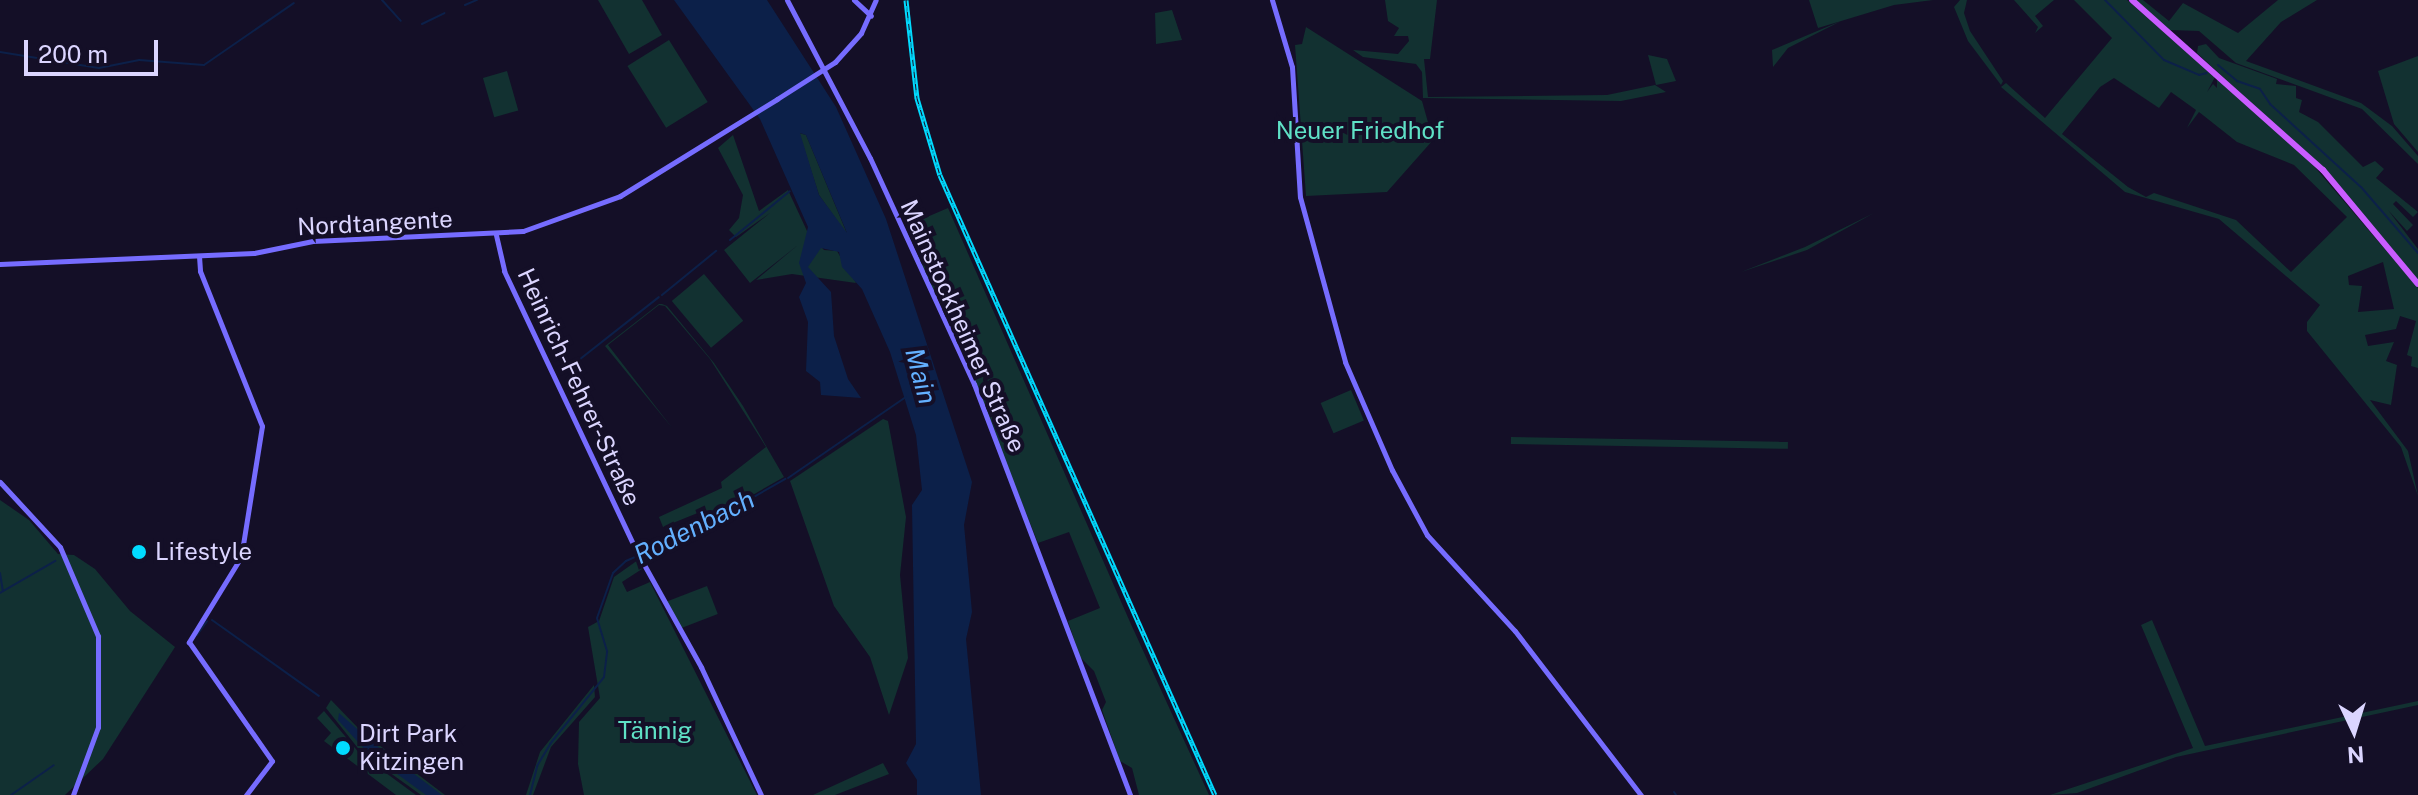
<!DOCTYPE html>
<meta charset="utf-8">
<style>
body{margin:0}
#map{position:relative;width:2418px;height:795px;overflow:hidden;background:#140f27;font-family:"Public Sans",sans-serif}
div>[style]{position:absolute}
[style*='--x']{left:calc(var(--x)*1px);top:calc(var(--y)*1px);width:calc(var(--w)*1px);rotate:calc(var(--a)*1deg)}
.green>*{inset:0;background:#123131;transform-origin:0 0}
.water>*{inset:0;background:#0c2049}
.stream>*{height:2px;margin:-1px;padding:0 1px;transform-origin:1px;border-radius:1px;background:#0c2049}
.secondary>*{height:5px;margin:-2.5px;padding:0 2.5px;transform-origin:2.5px;border-radius:2.5px;background:#766cff}
.primary>*{height:6px;margin:-3px;padding:0 3px;transform-origin:3px;border-radius:3px;background:#c95cff}
.rail>*{height:5px;margin-top:-2.5px;transform-origin:0;background:repeating-linear-gradient(90deg,#140f27 0 6px,#01dbff 0 12px);box-sizing:border-box;border-block:2px solid #01dbff}
.secondary-bridge>*{height:5px;margin:-2.5px;padding:0 2.5px;transform-origin:2.5px;border-radius:2.5px;background:#766cff}
.dots>*{width:22px;height:22px;translate:-50% -50%;box-sizing:border-box;border:4px solid #140f27;border-radius:50%}
span{translate:-50% -50%;white-space:nowrap;text-align:center;line-height:1.15;-webkit-text-stroke:8px #140f27;paint-order:stroke}
.park-label{font-size:24px;color:#5fe1c6}
.street-label{font-size:24px;color:#dbd5ff}
.poi-label{font-size:24px;color:#dbd5ff}
.left{translate:0 -50%;text-align:left}
.water-label{font-size:26px;color:#63b0ff;font-style:italic}
.north{position:absolute;left:2314px;top:691px;width:80px;height:80px;-webkit-text-stroke:6px #140f27;paint-order:stroke;rotate:176deg;font-size:22px;font-weight:700;line-height:32px;text-align:center;color:#dbd5ff}
.north::after{content:'';display:block;margin:auto;width:28px;height:36px;background:#dbd5ff;clip-path:polygon(50% 0,100% 100%,50% 72%,0 100%)}
.scale{position:absolute;left:24px;top:40px;width:134px;height:36px;box-sizing:border-box;border:4px solid #dbd5ff;border-top:0;padding-left:10px;font-size:24px;line-height:28px;white-space:nowrap;color:#dbd5ff;-webkit-text-stroke:6px #140f27;paint-order:stroke}
</style>
<div id="map">
<div class="green">
<div style="clip-path:polygon(598px 0,642px 0,662px 35px,629px 54px)"></div>
<div style="clip-path:polygon(1385px 0,1437px 0,1430px 59px,1424px 59px,1428px 97px,1607px 95px,1655px 85px,1666px 92px,1621px 101px,1423px 98px,1422px 72px,1416px 64px,1363px 57px,1353px 50px,1398px 54px,1409px 41px,1408px 36px,1394px 36px,1399px 28px,1388px 21px)"></div>
<div style="clip-path:polygon(1809px 0,1933px 0,1894px 5px,1818px 28px)"></div>
<div style="clip-path:polygon(1960px 0,1967px 0,1964px 13px,1970px 31px,2003px 81px,2001px 85px,1968px 41px,1954px 7px)"></div>
<div style="clip-path:polygon(2014px 0,2054px 0,2035px 16px,2043px 26px,2035px 33px,2038px 27px)"></div>
<div style="clip-path:polygon(evenodd,2074px 0,2127px 0,2215px 77px,2207px 92px,2213px 84px,2217px 88px,2217px 79px,2301px 151px,2418px 288px,2418px 368px,2411px 366px,2412px 357px,2407px 355px,2416px 321px,2400px 316px,2396px 329px,2365px 335px,2368px 346px,2394px 342px,2386px 361px,2397px 365px,2391px 405px,2370px 400px,2408px 451px,2418px 496px,2401px 447px,2307px 331px,2307px 322px,2320px 305px,2219px 219px,2125px 192px,2001px 87px,2006px 83px,2045px 118px,2112px 38px,2074px 0,2114px 78px,2159px 108px,2171px 92px,2196px 110px,2187px 128px,2199px 112px,2237px 142px,2294px 165px,2347px 217px,2291px 272px,2236px 220px,2154px 193px,2146px 197px,2128px 187px,2062px 134px,2100px 87px,2114px 78px,2074px 0,2383px 262px,2394px 309px,2358px 312px,2362px 286px,2349px 285px,2348px 276px,2383px 262px)"></div>
<div style="clip-path:polygon(2135px 0,2143px 0,2169px 21px,2183px 3px,2238px 33px,2278px 0,2317px 0,2281px 22px,2246px 61px,2361px 103px,2392px 126px,2418px 156px,2418px 164px,2362px 109px,2236px 63px,2199px 31px,2170px 30px)"></div>
<div style="clip-path:polygon(1172px 10px,1182px 40px,1156px 44px,1155px 13px)"></div>
<div style="clip-path:polygon(1841px 21px,1788px 48px,1773px 67px,1772px 50px)"></div>
<div style="clip-path:polygon(1306px 27px,1422px 101px,1433px 140px,1387px 192px,1306px 196px,1295px 45px,1302px 44px)"></div>
<div style="left:669px;top:40px;width:73px;height:49px;rotate:58deg"></div>
<div style="clip-path:polygon(2206px 44px,2219px 58px,2277px 79px,2276px 84px,2296px 86px,2296px 98px,2302px 100px,2299px 112px,2318px 122px,2363px 167px,2375px 161px,2384px 169px,2376px 178px,2418px 212px,2413px 217px,2396px 201px,2393px 204px,2413px 225px,2407px 231px,2388px 210px,2418px 249px,2418px 280px,2329px 174px,2197px 53px,2198px 46px)"></div>
<div style="clip-path:polygon(1648px 55px,1667px 59px,1676px 81px,1656px 85px)"></div>
<div style="clip-path:polygon(2418px 56px,2418px 152px,2394px 124px,2378px 71px)"></div>
<div style="left:507px;top:71px;width:41px;height:25px;rotate:74deg"></div>
<div style="clip-path:polygon(799px 133px,806px 135px,848px 236px,819px 195px)"></div>
<div style="clip-path:polygon(733px 135px,759px 211px,788px 190px,807px 231px,824px 250px,837px 251px,856px 283px,792px 274px,756px 280px,798px 245px,750px 283px,724px 250px,770px 213px,736px 237px,729px 230px,739px 218px,743px 195px,718px 148px)"></div>
<div style="clip-path:polygon(948px 208px,1130px 622px,1209px 795px,1139px 795px,1132px 768px,1120px 761px,1102px 710px,1106px 702px,1094px 671px,1080px 657px,1068px 621px,1100px 608px,1069px 532px,1038px 543px,963px 355px,975px 342px,949px 290px,934px 297px,916px 258px,933px 250px,920px 220px)"></div>
<div style="clip-path:polygon(1874px 213px,1807px 250px,1741px 272px,1805px 247px)"></div>
<div style="left:704px;top:274px;width:61px;height:42px;rotate:50deg"></div>
<div style="clip-path:polygon(659px 304px,662px 304px,667px 306px,714px 363px,743px 406px,784px 477px,716px 516px,705px 510px,663px 527px,659px 517px,722px 488px,721px 482px,766px 447px,710px 359px,665px 306px,659px 305px,608px 345px,673px 429px,605px 346px)"></div>
<div style="left:1351px;top:390px;width:33px;height:33px;rotate:67deg"></div>
<div style="clip-path:polygon(883px 419px,888px 421px,906px 517px,900px 575px,908px 658px,889px 715px,870px 657px,834px 606px,790px 481px)"></div>
<div style="left:1511px;top:437px;width:277px;height:7px;rotate:1deg"></div>
<div style="clip-path:polygon(0 500px,29px 520px,58px 554px,74px 555px,95px 569px,130px 611px,175px 647px,103px 759px,65px 795px,0 795px)"></div>
<div style="clip-path:polygon(638px 560px,642px 569px,622px 582px,627px 592px,650px 582px,757px 795px,584px 795px,578px 764px,579px 722px,600px 698px,588px 627px,599px 621px,614px 577px)"></div>
<div style="left:707px;top:586px;width:30px;height:43px;rotate:69deg"></div>
<div style="clip-path:polygon(2152px 620px,2205px 746px,2418px 701px,2418px 705px,2176px 757px,2077px 793px,2050px 795px,2193px 748px,2141px 625px)"></div>
<div style="clip-path:polygon(594px 685px,595px 697px,551px 747px,533px 795px,526px 795px,540px 752px)"></div>
<div style="clip-path:polygon(331px 700px,362px 732px,445px 795px,421px 795px,361px 752px,326px 708px)"></div>
<div style="clip-path:polygon(324px 711px,360px 754px,416px 795px,396px 795px,324px 741px,331px 733px,317px 718px)"></div>
<div style="clip-path:polygon(883px 763px,889px 774px,835px 795px,813px 795px)"></div>
</div>
<div class="water">
<div style="clip-path:polygon(evenodd,674px 0,767px 0,836px 107px,886px 219px,972px 482px,964px 525px,972px 612px,966px 639px,981px 795px,917px 795px,917px 780px,906px 763px,916px 744px,912px 505px,922px 490px,916px 435px,890px 352px,862px 289px,842px 267px,839px 252px,821px 248px,808px 267px,831px 292px,834px 336px,848px 379px,861px 398px,821px 395px,820px 382px,806px 371px,808px 322px,799px 297px,806px 283px,799px 263px,808px 227px,760px 119px,674px 0,800px 133px,806px 135px,847px 233px,819px 195px,800px 133px)"></div>
<div style="clip-path:polygon(339px 713px,373px 743px,442px 795px,426px 795px,367px 752px,338px 720px)"></div>
</div>
<div class="stream">
<div style="--x:382;--y:0;--w:28;--a:48"></div>
<div style="--x:2105;--y:0;--w:84;--a:45.5"></div>
<div style="--x:2164;--y:60;--w:38;--a:23"></div>
<div style="--x:2199;--y:75;--w:8;--a:-14"></div>
<div style="--x:465;--y:5;--w:13;--a:-23"></div>
<div style="--x:422;--y:24;--w:25;--a:-26"></div>
<div style="--x:0;--y:52;--w:100;--a:9.2"></div>
<div style="--x:99;--y:68;--w:41;--a:-11.3"></div>
<div style="--x:139;--y:60;--w:65;--a:4.4"></div>
<div style="--x:204;--y:65;--w:109;--a:-34.6"></div>
<div style="--x:2218;--y:65;--w:25;--a:40"></div>
<div style="--x:2237;--y:81;--w:24;--a:19"></div>
<div style="--x:2260;--y:89;--w:18;--a:56"></div>
<div style="--x:2270;--y:104;--w:123;--a:42.4"></div>
<div style="--x:2361;--y:187;--w:87;--a:49.2"></div>
<div style="--x:730;--y:240;--w:77;--a:-39.2"></div>
<div style="--x:662;--y:295;--w:70;--a:-39.2"></div>
<div style="--x:570;--y:367;--w:113;--a:-38.2"></div>
<div style="--x:788;--y:478;--w:143;--a:-34.5"></div>
<div style="--x:0;--y:573;--w:18;--a:81"></div>
<div style="--x:0;--y:593;--w:64;--a:-30.2"></div>
<div style="--x:212;--y:620;--w:131;--a:35.4"></div>
<div style="--x:197;--y:635;--w:17;--a:-54"></div>
<div style="--x:1674;--y:792;--w:4;--a:56"></div>
<div style="--x:11;--y:795;--w:52;--a:-34.9"></div>
<div style="--x:530;--y:795;--w:30;--a:-76"></div>
<div style="--x:537;--y:766;--w:26;--a:-59"></div>
<div style="--x:550;--y:744;--w:86;--a:-51.1"></div>
<div style="--x:604;--y:677;--w:26;--a:-83"></div>
<div style="--x:607;--y:651;--w:34;--a:-107"></div>
<div style="--x:597;--y:618;--w:48;--a:-70.4"></div>
<div style="--x:613;--y:573;--w:18;--a:-43"></div>
<div style="--x:626;--y:561;--w:77;--a:-23.9"></div>
<div style="--x:696;--y:530;--w:103;--a:-29.8"></div>
</div>
<div class="secondary">
<div style="--x:787;--y:0;--w:178;--a:62.3"></div>
<div style="--x:870;--y:158;--w:249;--a:65.3"></div>
<div style="--x:974;--y:384;--w:440;--a:69.2"></div>
<div style="--x:854;--y:0;--w:23;--a:43"></div>
<div style="--x:1272;--y:0;--w:70;--a:73.4"></div>
<div style="--x:1292;--y:67;--w:130;--a:86.5"></div>
<div style="--x:1300;--y:197;--w:171;--a:74.7"></div>
<div style="--x:1345;--y:362;--w:118;--a:66.5"></div>
<div style="--x:1392;--y:470;--w:74;--a:61.7"></div>
<div style="--x:1427;--y:535;--w:130;--a:47.5"></div>
<div style="--x:1515;--y:631;--w:207;--a:52.5"></div>
<div style="--x:835;--y:62;--w:39;--a:-48"></div>
<div style="--x:861;--y:33;--w:36;--a:-66"></div>
<div style="--x:496;--y:235;--w:37;--a:77"></div>
<div style="--x:504;--y:271;--w:311;--a:64.7"></div>
<div style="--x:637;--y:552;--w:132;--a:60.9"></div>
<div style="--x:701;--y:667;--w:141;--a:64.9"></div>
<div style="--x:199;--y:256;--w:15;--a:86"></div>
<div style="--x:200;--y:271;--w:167;--a:68.2"></div>
<div style="--x:262;--y:426;--w:133;--a:99.1"></div>
<div style="--x:241;--y:557;--w:100;--a:121.5"></div>
<div style="--x:189;--y:642;--w:145;--a:55.1"></div>
<div style="--x:272;--y:761;--w:43;--a:127.4"></div>
<div style="--x:0;--y:264;--w:254;--a:-2.5"></div>
<div style="--x:254;--y:253;--w:60;--a:-11.5"></div>
<div style="--x:313;--y:241;--w:210;--a:-2.7"></div>
<div style="--x:523;--y:231;--w:103;--a:-19.8"></div>
<div style="--x:620;--y:196;--w:185;--a:-31.7"></div>
<div style="--x:0;--y:482;--w:88;--a:47.3"></div>
<div style="--x:60;--y:547;--w:97;--a:66.9"></div>
<div style="--x:98;--y:636;--w:91;--a:90"></div>
<div style="--x:98;--y:727;--w:72;--a:110.2"></div>
</div>
<div class="primary">
<div style="--x:2132;--y:0;--w:256;--a:41.7"></div>
<div style="--x:2323;--y:170;--w:148;--a:50.2"></div>
</div>
<div class="rail">
<div style="--x:906;--y:0;--w:99;--a:83.6"></div>
<div style="--x:917;--y:98;--w:80;--a:73.4"></div>
<div style="--x:940;--y:175;--w:678;--a:66.08"></div>
</div>
<div class="secondary-bridge">
<div style="--x:777;--y:99;--w:69;--a:-32.5"></div>
</div>
<div class="dots">
<div style="left:139px;top:552px;background:#01dbff"></div>
<div style="left:343px;top:748px;background:#01dbff"></div>
</div>
<div class="park-label">
<span style="left:1360px;top:131px">Neuer Friedhof</span>
<span style="left:655px;top:731px">Tännig</span>
</div>
<div class="street-label">
<span style="left:375px;top:223px;rotate:-3deg">Nordtangente</span>
<span style="left:963px;top:326px;rotate:66deg">Mainstockheimer Straße</span>
<span style="left:579px;top:387px;rotate:65deg">Heinrich-Fehrer-Straße</span>
</div>
<div class="poi-label">
<span class="left" style="left:155px;top:552px">Lifestyle</span>
<span class="left" style="left:359px;top:748px">Dirt Park<br>Kitzingen</span>
</div>
<div class="water-label">
<span style="left:921px;top:376px;rotate:75deg">Main</span>
<span style="left:694px;top:527px;rotate:-27deg">Rodenbach</span>
</div>
<div class="north">N</div>
<div class="scale">200 m</div>
</div>
